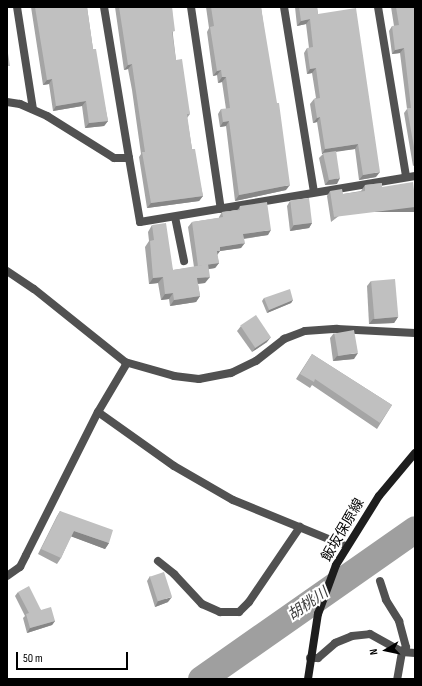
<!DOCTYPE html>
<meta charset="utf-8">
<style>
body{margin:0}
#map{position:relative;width:422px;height:686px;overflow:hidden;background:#fff;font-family:"Sofia Sans Condensed","Noto Sans JP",sans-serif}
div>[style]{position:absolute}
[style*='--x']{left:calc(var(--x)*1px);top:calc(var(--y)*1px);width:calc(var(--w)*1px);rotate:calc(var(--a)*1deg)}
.river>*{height:27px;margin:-13.5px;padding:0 13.5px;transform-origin:13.5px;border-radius:13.5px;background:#9f9f9f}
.street>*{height:8px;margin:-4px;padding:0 4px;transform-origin:4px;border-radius:4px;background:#515151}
.secondary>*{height:8px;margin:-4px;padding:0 4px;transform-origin:4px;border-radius:4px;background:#1e1e1e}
.wall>*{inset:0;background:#a5a5a5}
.shaded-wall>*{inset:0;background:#868686;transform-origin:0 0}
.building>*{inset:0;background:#c0c0c0;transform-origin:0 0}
span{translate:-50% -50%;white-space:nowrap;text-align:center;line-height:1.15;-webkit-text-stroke:4px #fff;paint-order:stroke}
.street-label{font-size:14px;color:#000}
.water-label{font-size:15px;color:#404040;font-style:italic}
.frame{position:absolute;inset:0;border:8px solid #000;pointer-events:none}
.north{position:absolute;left:366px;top:630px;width:40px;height:40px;-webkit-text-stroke:3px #fff;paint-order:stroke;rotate:261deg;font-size:11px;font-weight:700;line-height:16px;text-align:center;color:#000}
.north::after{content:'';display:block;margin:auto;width:14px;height:18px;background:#000;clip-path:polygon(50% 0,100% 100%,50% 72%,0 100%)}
.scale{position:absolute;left:16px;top:652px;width:112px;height:18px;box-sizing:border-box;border:2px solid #000;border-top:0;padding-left:5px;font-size:12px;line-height:14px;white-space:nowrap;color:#000;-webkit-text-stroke:3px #fff;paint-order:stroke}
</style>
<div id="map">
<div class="river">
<div style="--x:201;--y:679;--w:261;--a:-35"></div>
</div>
<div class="street">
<div style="--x:17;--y:7;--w:103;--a:81.1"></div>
<div style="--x:104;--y:7;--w:153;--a:80.6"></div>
<div style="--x:191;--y:7;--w:204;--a:81.6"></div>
<div style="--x:284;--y:7;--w:187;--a:80.8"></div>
<div style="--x:378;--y:7;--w:172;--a:80.6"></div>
<div style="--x:7;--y:102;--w:13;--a:9"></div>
<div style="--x:20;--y:104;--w:30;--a:24"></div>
<div style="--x:47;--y:116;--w:79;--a:32.1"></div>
<div style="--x:114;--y:158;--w:15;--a:0"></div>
<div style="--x:129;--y:158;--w:65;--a:80.2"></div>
<div style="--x:140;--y:222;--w:279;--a:-9.5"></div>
<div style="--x:175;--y:217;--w:45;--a:78.4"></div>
<div style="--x:7;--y:271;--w:32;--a:34"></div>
<div style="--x:34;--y:289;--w:117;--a:38.7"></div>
<div style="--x:125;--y:362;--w:51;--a:15.9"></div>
<div style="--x:174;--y:376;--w:25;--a:7"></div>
<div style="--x:199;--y:379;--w:33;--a:-11"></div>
<div style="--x:231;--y:373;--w:28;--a:-26"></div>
<div style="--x:256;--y:361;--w:36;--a:-38"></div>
<div style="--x:284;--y:339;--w:22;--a:-21"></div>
<div style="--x:305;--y:331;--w:32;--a:-4"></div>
<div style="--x:337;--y:329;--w:78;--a:2.9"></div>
<div style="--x:98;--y:412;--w:93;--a:35.4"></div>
<div style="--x:174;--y:466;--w:68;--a:30"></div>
<div style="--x:233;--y:500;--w:122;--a:22.2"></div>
<div style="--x:158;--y:561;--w:21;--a:39"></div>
<div style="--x:174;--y:574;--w:41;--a:47"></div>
<div style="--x:202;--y:604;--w:20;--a:24"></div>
<div style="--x:220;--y:612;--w:19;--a:0"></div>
<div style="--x:239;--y:612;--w:14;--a:-45"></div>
<div style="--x:249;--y:602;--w:91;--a:-55.8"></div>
<div style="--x:7;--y:576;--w:16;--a:-35"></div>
<div style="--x:20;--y:567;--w:13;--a:-63"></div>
<div style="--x:26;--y:555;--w:160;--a:-63.3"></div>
<div style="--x:98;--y:412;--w:57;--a:-59.4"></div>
<div style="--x:380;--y:581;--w:20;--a:72"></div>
<div style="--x:386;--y:600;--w:25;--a:58"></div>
<div style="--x:399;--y:621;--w:27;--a:75"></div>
<div style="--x:406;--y:647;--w:6;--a:129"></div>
<div style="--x:402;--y:652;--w:27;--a:100"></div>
<div style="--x:310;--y:658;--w:8;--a:0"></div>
<div style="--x:318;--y:658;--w:23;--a:-41"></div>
<div style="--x:335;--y:643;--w:18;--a:-22"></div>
<div style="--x:352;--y:636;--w:18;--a:-6"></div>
<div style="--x:370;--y:634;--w:37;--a:29"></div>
<div style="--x:402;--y:652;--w:13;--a:4"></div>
</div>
<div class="secondary">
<div style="--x:308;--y:679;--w:66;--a:-81.3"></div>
<div style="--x:318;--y:614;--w:52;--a:-69.8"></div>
<div style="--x:336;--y:565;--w:81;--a:-58.1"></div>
<div style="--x:379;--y:496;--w:56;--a:-50.1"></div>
</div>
<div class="wall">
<div style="clip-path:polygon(31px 7px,87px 7px,93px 49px,108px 121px,104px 126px,85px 128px,82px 106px,53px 111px,49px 84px,43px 85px)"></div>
<div style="clip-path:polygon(115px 7px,172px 7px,173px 35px,176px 60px,190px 114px,187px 118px,192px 149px,203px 196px,199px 201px,147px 208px,139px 157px,141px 154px,132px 90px,128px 69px,124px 70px)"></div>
<div style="clip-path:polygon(206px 7px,261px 7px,286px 190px,235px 201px,226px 126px,220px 127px,218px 114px,221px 109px,226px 109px,222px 82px,218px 83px,217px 75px,213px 76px,207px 32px,209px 28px)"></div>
<div style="clip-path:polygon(295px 7px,317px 7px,318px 14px,376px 177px,359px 180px,355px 149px,336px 151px,337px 184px,325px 185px,319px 158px,323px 154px,322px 154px,317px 122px,313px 123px,310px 104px,314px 99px,316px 98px,312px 73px,307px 74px,304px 53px,307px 48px,309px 48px,306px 24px,297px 26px)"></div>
<div style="clip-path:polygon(391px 7px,415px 7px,415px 165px,413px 166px,404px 113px,407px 109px,400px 53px,392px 54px,389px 31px,392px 26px,394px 26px)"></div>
<div style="clip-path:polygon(382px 183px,331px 222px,327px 196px,330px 191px,343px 194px,361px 191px,365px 185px)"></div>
<div style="clip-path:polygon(290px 201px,312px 223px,309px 228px,290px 231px,287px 206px)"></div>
<div style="clip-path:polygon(240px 206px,268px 235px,244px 239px,241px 248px,220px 251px,217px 255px,219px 263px,215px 268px,209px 269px,205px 283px,198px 284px,200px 296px,196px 302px,170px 306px,169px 299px,161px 300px,158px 283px,149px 284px,145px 247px,149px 241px,148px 232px,152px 225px,173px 270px,194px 267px,188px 227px,192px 222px,219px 218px,219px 217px,222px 212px,238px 210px)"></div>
<div style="clip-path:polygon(371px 281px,398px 317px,394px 323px,369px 324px,367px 286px)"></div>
<div style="clip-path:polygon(264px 298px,293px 300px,291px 303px,267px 313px,262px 301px)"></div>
<div style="clip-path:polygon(241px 326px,267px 342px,252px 352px,237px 331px)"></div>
<div style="clip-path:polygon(334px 333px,354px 359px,333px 361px,330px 338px)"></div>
<div style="clip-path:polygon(312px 354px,392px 405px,377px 429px,312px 385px,310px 388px,296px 379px)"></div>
<div style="clip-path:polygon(60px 511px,109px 543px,105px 549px,71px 536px,61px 558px,57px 564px,38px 554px,57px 516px)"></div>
<div style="clip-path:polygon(150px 576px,168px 602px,155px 607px,147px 581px)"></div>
<div style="clip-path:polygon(18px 592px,55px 621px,52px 625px,27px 633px,23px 618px,25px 616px,15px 596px)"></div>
</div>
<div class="shaded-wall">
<div style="clip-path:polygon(310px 19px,306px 24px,297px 26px,301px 21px)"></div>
<div style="clip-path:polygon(404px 48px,400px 53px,392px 54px,395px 50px)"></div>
<div style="clip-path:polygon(132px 64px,128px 69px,124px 70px,128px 65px)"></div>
<div style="clip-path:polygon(316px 68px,312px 73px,307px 74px,310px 69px)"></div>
<div style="clip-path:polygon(221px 70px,217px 75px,213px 76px,217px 71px)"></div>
<div style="clip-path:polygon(222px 77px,226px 77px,222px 82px,218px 83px)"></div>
<div style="clip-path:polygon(52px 79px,49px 84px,43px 85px,47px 80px)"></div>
<div style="clip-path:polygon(86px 101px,82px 106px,53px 111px,56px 106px)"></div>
<div style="clip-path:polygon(320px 117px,317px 122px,313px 123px,317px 118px)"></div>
<div style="clip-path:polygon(108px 121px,104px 126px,85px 128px,89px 123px)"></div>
<div style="clip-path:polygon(229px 121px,226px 126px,220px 127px,223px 122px)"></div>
<div style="clip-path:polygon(358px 144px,355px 149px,322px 154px,325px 149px)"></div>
<div style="clip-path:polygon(380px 172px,376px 177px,359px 180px,363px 175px)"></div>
<div style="clip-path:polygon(340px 178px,337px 184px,325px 185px,329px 180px)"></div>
<div style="clip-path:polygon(290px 185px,286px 190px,235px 201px,239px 195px)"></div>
<div style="clip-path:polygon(203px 196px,199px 201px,147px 208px,151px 203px)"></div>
<div style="left:415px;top:207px;width:5px;height:82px;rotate:90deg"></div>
<div style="clip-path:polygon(312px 223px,309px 228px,290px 231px,294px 225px)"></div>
<div style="clip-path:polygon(271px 230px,268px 235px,240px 239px,243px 234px)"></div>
<div style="clip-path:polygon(245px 243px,241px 248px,220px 251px,217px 255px,213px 256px,220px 247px)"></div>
<div style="clip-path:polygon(219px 263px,215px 268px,195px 271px,198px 266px)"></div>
<div style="clip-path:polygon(163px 277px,158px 283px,149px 284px,153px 278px)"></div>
<div style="clip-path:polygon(210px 277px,205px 283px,193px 284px,197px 278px)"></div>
<div style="clip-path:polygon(173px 293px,169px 299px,161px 300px,165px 294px)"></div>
<div style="clip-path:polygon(200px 296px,196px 302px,170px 306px,174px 300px)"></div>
<div style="clip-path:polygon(293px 300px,291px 303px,267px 313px,269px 310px)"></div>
<div style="clip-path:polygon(398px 317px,394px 323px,369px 324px,373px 319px)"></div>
<div style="clip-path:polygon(271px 337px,267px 342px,252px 352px,256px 347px)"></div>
<div style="clip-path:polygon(358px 353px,354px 359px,333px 361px,337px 356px)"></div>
<div style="clip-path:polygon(74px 531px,109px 543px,105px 549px,70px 536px)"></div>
<div style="clip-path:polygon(172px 597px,168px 602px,155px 607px,158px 601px)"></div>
<div style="clip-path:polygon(55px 621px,52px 625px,27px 633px,30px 628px)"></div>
</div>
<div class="building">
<div style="clip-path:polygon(35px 7px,87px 7px,93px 49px,96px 49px,108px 121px,89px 123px,86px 101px,56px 106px,52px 79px,47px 80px)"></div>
<div style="clip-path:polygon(119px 7px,172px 7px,175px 31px,172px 32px,176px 60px,182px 59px,190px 114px,187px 114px,192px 149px,195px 149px,203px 196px,151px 203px,142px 152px,145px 152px,135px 85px,132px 64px,128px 65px)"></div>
<div style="clip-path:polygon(211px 7px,261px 7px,277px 103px,279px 103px,290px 185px,239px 195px,229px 121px,223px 122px,221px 109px,230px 108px,226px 77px,222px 77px,221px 70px,217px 71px,210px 27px,214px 26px)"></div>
<div style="clip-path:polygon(299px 7px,317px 7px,318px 14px,356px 8px,380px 172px,363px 175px,358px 144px,325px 149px,320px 117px,317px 118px,314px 99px,320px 98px,316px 68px,310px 69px,307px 48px,313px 47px,310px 19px,301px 21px)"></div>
<div style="clip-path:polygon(396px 7px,415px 7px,415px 153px,407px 108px,411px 108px,404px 48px,395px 50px,392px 26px,399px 25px)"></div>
<div style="clip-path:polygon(7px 47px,10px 66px,7px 66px)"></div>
<div style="clip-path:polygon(336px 151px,340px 178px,329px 180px,323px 153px)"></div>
<div style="clip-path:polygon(413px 182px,414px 190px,415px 190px,415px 207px,334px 217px,330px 191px,342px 189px,343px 194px,365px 191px,365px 185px,382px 183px,382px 187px)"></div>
<div style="left:309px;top:198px;width:25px;height:19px;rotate:83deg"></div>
<div style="clip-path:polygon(267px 202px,271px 230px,243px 234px,245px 243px,220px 247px,220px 251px,217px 251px,219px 263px,198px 266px,192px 222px,223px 217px,222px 212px,240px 210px,240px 206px)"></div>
<div style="clip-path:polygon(166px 223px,173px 270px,208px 264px,210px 277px,197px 278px,200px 296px,174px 300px,173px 293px,165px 294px,163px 277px,153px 278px,150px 241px,154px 240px,152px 225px)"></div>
<div style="left:395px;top:279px;width:38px;height:24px;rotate:85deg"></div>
<div style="clip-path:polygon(290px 289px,293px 300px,269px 310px,264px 298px)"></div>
<div style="left:256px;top:315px;width:27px;height:19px;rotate:56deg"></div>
<div style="left:354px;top:330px;width:23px;height:20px;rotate:80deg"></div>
<div style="clip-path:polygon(312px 354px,392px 405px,380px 423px,315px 379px,314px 382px,300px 374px)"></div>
<div style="clip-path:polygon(60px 511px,113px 530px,109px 543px,74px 531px,61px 558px,41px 549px)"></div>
<div style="left:164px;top:572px;width:26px;height:15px;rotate:72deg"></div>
<div style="clip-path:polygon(29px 586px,41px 610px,51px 607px,55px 621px,30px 628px,26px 614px,29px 613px,18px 592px)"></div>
</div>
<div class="street-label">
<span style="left:343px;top:530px;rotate:-60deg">飯坂保原線</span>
</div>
<div class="water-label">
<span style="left:308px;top:604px;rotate:-35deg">胡桃川</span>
</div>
<div class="frame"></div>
<div class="north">N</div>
<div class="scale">50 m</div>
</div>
